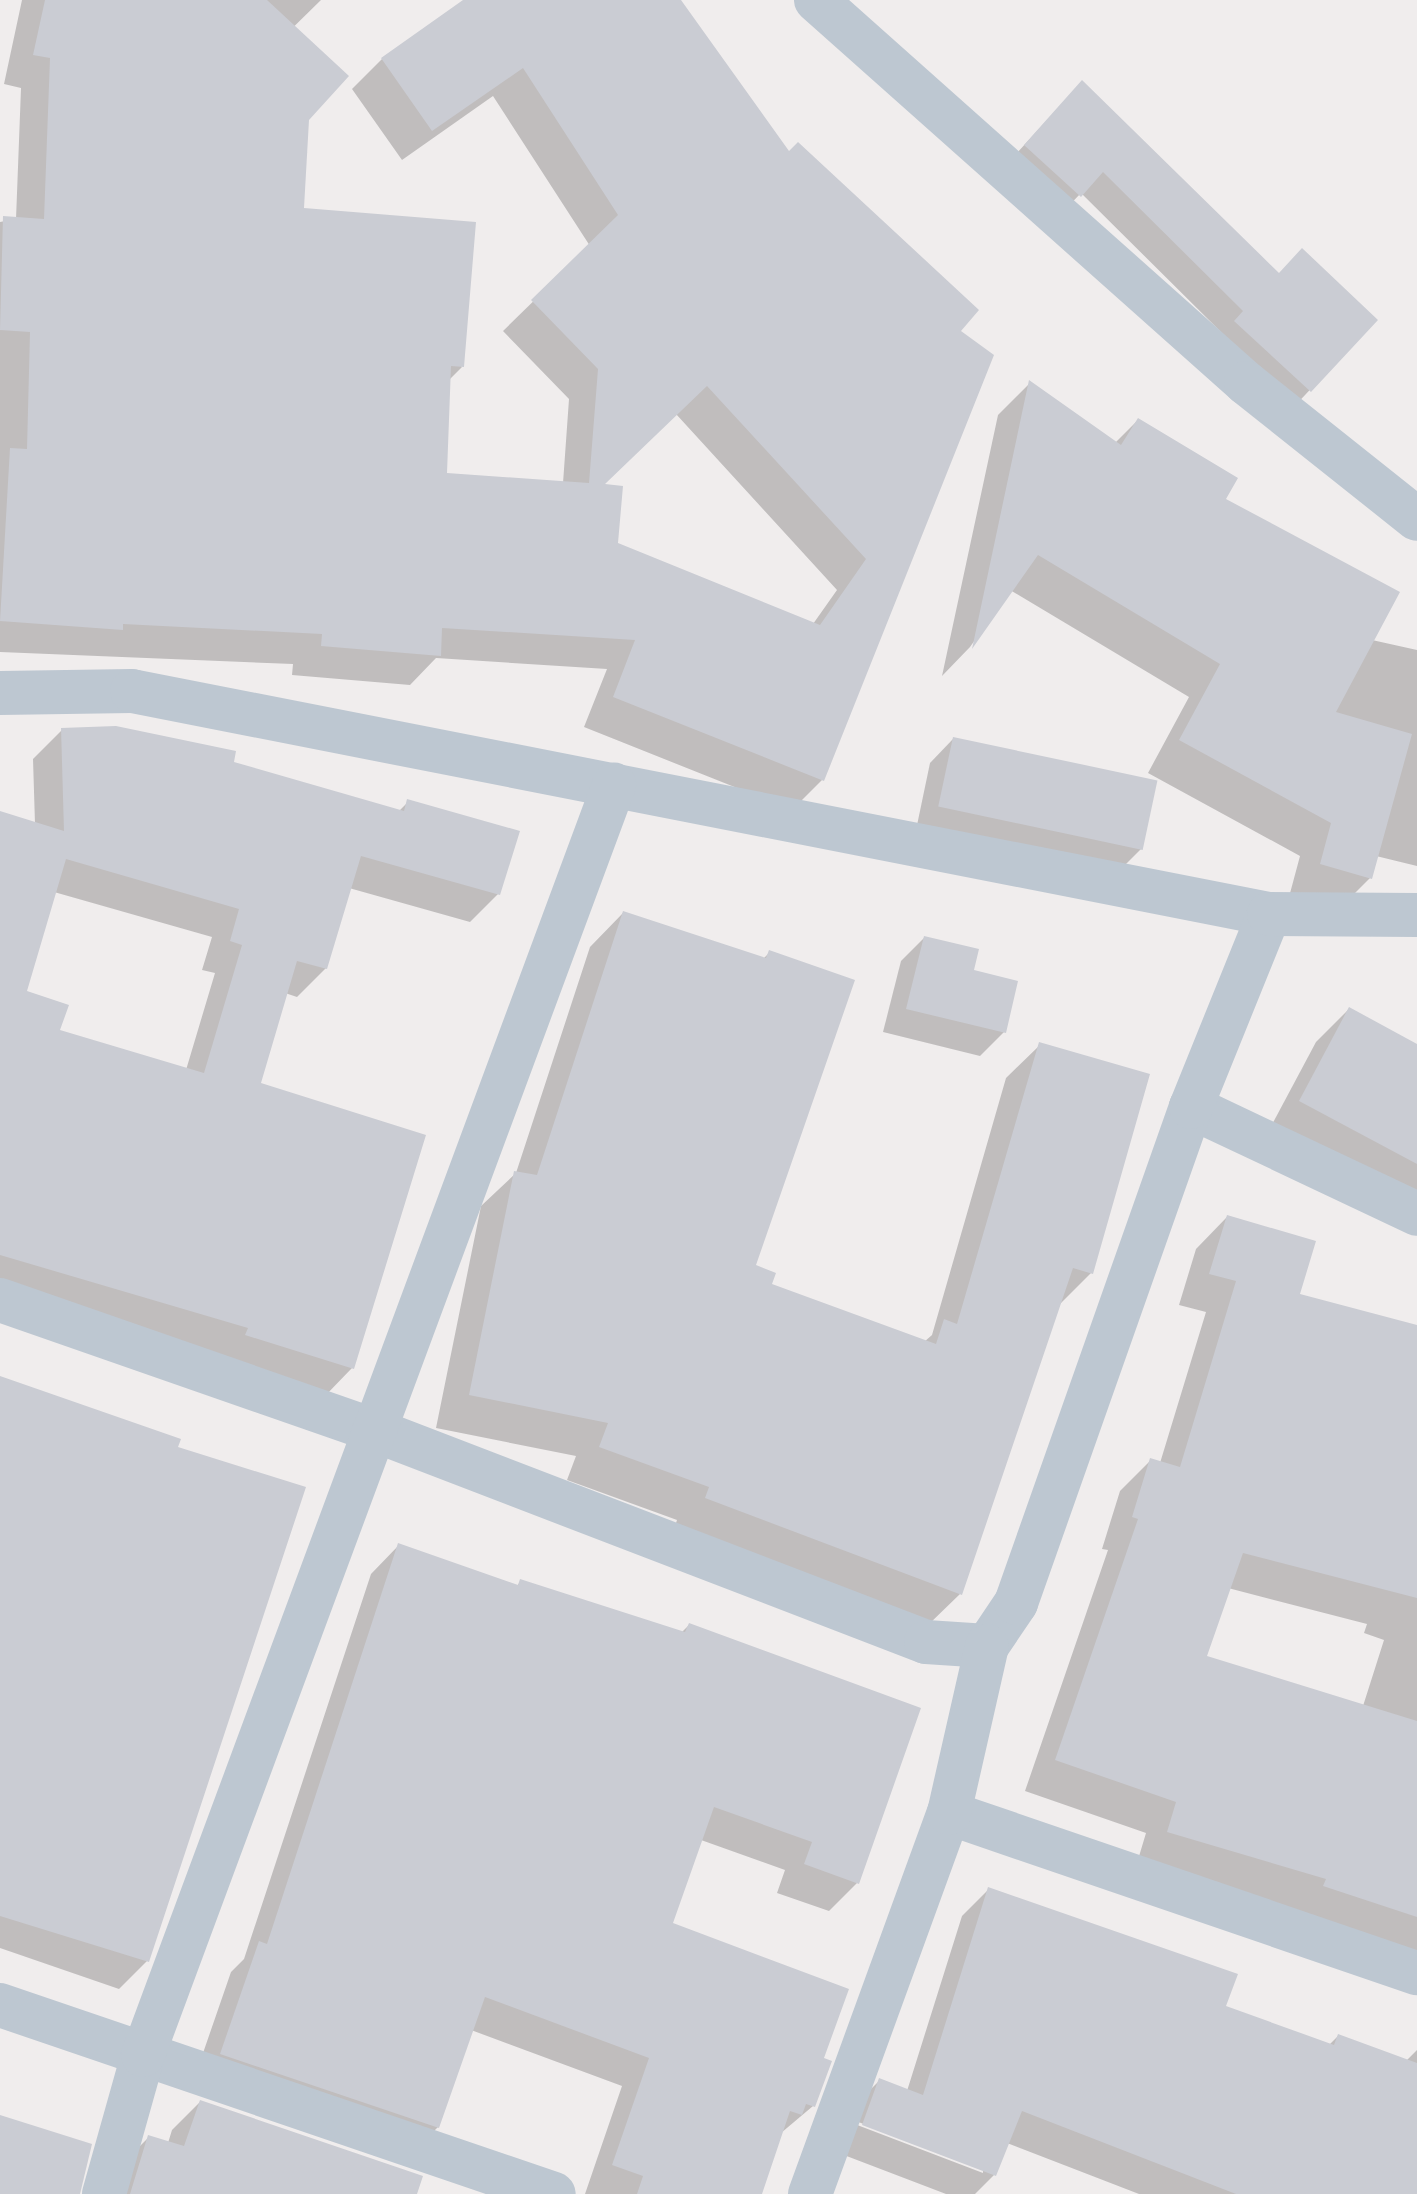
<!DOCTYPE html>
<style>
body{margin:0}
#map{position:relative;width:1417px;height:2194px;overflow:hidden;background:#f0eded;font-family:Raleway,sans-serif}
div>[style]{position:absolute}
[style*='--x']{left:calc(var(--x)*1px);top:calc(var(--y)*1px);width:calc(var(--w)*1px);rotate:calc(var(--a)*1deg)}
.shadow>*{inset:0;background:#0003}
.building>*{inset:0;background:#caccd3;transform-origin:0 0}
.minor>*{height:44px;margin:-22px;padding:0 22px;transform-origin:22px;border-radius:22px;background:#bdc7d1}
span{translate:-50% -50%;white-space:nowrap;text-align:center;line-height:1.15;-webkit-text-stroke:6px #fff;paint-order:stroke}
</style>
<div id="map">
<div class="shadow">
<div style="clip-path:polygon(evenodd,22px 0,321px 0,154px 164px,302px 210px,462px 367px,448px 381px,445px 475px,563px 483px,569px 399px,503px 331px,590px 246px,493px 96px,402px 160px,352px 89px,382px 59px,467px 0,625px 0,789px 154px,958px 332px,822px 780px,792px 810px,584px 727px,607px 669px,436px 658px,410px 685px,292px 675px,293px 664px,0 652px,0 222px,16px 219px,21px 88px,4px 84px,22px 0,676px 414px,837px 590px,813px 624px,616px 544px,602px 486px,676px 414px)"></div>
<div style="clip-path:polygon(1082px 82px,1278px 275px,1375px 321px,1288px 413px,1223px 334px,1081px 193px,1058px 217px,1004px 167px)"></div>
<div style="clip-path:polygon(1030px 383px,1115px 443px,1138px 420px,1372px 640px,1417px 650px,1417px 866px,1376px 856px,1370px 878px,1338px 910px,1289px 897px,1300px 856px,1148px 773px,1189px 697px,1010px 590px,970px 647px,942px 676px,998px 415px)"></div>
<div style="clip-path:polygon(evenodd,62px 730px,231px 764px,398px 812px,408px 802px,498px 894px,470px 922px,349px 888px,326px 968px,297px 997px,285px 993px,258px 1084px,352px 1368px,324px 1397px,0 1291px,0 813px,35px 824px,33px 759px,62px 730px,54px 892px,212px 937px,202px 970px,215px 973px,186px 1070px,58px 1032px,25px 992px,54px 892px)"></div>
<div style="clip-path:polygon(953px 739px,1141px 849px,1117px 873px,916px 830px,930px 763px)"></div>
<div style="clip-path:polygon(623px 913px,763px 959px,769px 953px,754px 1267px,770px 1285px,924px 1342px,932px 1335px,1006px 1078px,1040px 1045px,1091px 1273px,1058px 1306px,960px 1594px,926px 1627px,673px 1532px,677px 1520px,567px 1480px,576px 1456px,436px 1428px,481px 1206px,516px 1173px,590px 947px)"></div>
<div style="clip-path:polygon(924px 938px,972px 971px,1004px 1032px,980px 1056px,883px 1032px,901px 961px)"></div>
<div style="clip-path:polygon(1349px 1009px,1417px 1046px,1417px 1215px,1267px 1134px,1316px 1042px)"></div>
<div style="clip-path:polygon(evenodd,1227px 1217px,1298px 1296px,1417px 1327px,1417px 1958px,1137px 1863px,1146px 1833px,1025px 1791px,1108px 1550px,1102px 1549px,1120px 1491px,1151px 1460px,1160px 1463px,1206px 1312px,1179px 1305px,1196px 1249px,1227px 1217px,1228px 1588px,1367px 1624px,1364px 1633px,1384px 1640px,1363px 1706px,1204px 1657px,1228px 1588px)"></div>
<div style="clip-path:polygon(0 1378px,147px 1961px,119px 1989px,0 1948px)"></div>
<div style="clip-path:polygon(399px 1545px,516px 1587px,521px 1581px,681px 1633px,689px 1625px,857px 1883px,829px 1911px,777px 1893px,785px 1870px,701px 1840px,670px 1925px,821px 2059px,813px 2106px,781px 2133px,760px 2194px,585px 2194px,622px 2086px,471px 2030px,438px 2127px,409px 2156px,193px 2082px,231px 1972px,244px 1959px,371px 1574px)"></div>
<div style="clip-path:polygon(evenodd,989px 1889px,1223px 2008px,1329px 2045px,1338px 2036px,1406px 2061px,1417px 2050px,1417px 2194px,1139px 2194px,1007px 2143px,994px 2175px,975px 2194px,946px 2194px,836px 2152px,852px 2108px,879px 2081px,907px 2091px,962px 1916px,989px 1889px,853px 2120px,983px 2169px,983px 2173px,852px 2123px,853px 2120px)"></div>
<div style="clip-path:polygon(200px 2102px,415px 2194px,111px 2194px,121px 2165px,149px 2137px,168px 2143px,172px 2130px)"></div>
</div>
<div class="building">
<div style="clip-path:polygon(evenodd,45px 0,267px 0,349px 76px,309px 120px,304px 208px,476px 222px,464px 367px,451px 366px,447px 473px,589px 483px,598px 369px,531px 300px,618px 215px,523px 68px,432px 131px,381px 58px,463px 0,681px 0,789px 151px,798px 142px,979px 310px,961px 331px,994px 355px,824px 781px,613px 697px,635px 640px,442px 628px,441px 656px,321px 646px,322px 634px,123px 624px,123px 630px,0 621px,10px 448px,27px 449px,30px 332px,0 330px,3px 216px,44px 219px,50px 58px,33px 55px,45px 0,707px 386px,866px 559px,820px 625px,618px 543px,623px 486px,605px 484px,707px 386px)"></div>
<div style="clip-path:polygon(1082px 80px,1279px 273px,1302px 248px,1378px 320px,1311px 392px,1234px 321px,1243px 311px,1103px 172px,1081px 197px,1024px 145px)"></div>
<div style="clip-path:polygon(1029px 380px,1121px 445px,1138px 418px,1238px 478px,1226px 499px,1400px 592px,1336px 712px,1412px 734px,1372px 879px,1320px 864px,1331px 823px,1179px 740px,1220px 664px,1038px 555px,972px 649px)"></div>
<div style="clip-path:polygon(evenodd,116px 726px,236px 751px,234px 762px,404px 811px,407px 799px,520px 831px,500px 895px,361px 856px,327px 969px,297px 961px,261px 1083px,426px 1135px,354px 1369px,245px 1335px,248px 1328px,0 1255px,0 811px,64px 831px,61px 728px,116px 726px,66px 859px,239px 909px,230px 941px,242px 945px,204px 1073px,60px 1030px,69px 1005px,27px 991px,66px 859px)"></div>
<div style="left:953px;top:737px;width:209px;height:71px;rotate:12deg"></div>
<div style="clip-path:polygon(623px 911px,766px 958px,769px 950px,855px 980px,756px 1265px,776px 1273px,772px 1284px,936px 1344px,944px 1319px,957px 1324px,1039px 1042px,1150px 1074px,1093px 1274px,1073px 1268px,962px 1595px,705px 1498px,709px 1487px,599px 1447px,608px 1423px,469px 1395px,514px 1171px,537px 1175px)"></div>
<div style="clip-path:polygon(924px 936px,979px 949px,974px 970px,1018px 981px,1006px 1033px,906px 1009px)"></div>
<div style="clip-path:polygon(1349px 1007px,1417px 1044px,1417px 1164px,1299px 1101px)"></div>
<div style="clip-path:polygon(1227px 1215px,1316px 1241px,1300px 1294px,1417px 1325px,1417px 1598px,1243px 1553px,1207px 1656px,1417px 1721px,1417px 1917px,1323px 1886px,1326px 1879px,1167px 1832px,1176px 1802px,1055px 1760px,1138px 1519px,1132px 1517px,1150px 1458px,1180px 1467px,1236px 1281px,1209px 1274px)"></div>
<div style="clip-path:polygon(0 1376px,181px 1439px,178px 1447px,306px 1487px,149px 1962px,0 1916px)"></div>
<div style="clip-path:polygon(398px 1543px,518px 1585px,520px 1579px,685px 1632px,689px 1623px,921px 1708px,859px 1884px,804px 1864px,812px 1842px,714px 1807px,673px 1923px,849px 1989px,824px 2058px,832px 2061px,815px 2107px,806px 2104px,802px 2115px,790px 2111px,762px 2194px,637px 2194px,643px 2176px,612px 2165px,649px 2058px,485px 1997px,439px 2128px,220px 2054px,259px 1941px,267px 1944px)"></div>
<div style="clip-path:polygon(988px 1887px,1238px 1974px,1226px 2006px,1334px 2045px,1338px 2034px,1417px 2063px,1417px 2194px,1236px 2194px,1022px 2111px,996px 2176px,862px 2125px,879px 2078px,923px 2095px)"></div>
<div style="clip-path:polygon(200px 2100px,423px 2176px,417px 2194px,130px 2194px,148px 2135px,184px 2146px)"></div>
<div style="clip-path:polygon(0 2115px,92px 2144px,80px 2194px,0 2194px)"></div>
</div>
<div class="minor">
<div style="--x:816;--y:0;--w:576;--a:41.69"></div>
<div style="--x:1246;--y:383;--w:218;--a:38.5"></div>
<div style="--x:0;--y:693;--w:132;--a:-0.9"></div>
<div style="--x:132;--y:691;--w:1159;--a:11.1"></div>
<div style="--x:1191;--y:1107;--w:250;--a:25.3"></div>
<div style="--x:0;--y:1300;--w:396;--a:19.2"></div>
<div style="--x:374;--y:1430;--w:591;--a:21.01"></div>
<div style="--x:926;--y:1642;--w:61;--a:3.8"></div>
<div style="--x:987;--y:1646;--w:52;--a:-56"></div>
<div style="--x:1016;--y:1603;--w:526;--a:-70.57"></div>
<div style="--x:1191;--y:1107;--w:208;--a:-68"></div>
<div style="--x:1269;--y:914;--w:148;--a:0.4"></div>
<div style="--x:949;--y:1813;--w:495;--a:18.9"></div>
<div style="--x:0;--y:2005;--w:585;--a:18.84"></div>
<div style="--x:104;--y:2194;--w:144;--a:-74.3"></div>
<div style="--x:143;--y:2055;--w:1355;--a:-69.65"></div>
<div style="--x:810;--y:2194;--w:406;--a:-70"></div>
<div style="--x:949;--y:1813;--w:171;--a:-77.2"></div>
</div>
</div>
